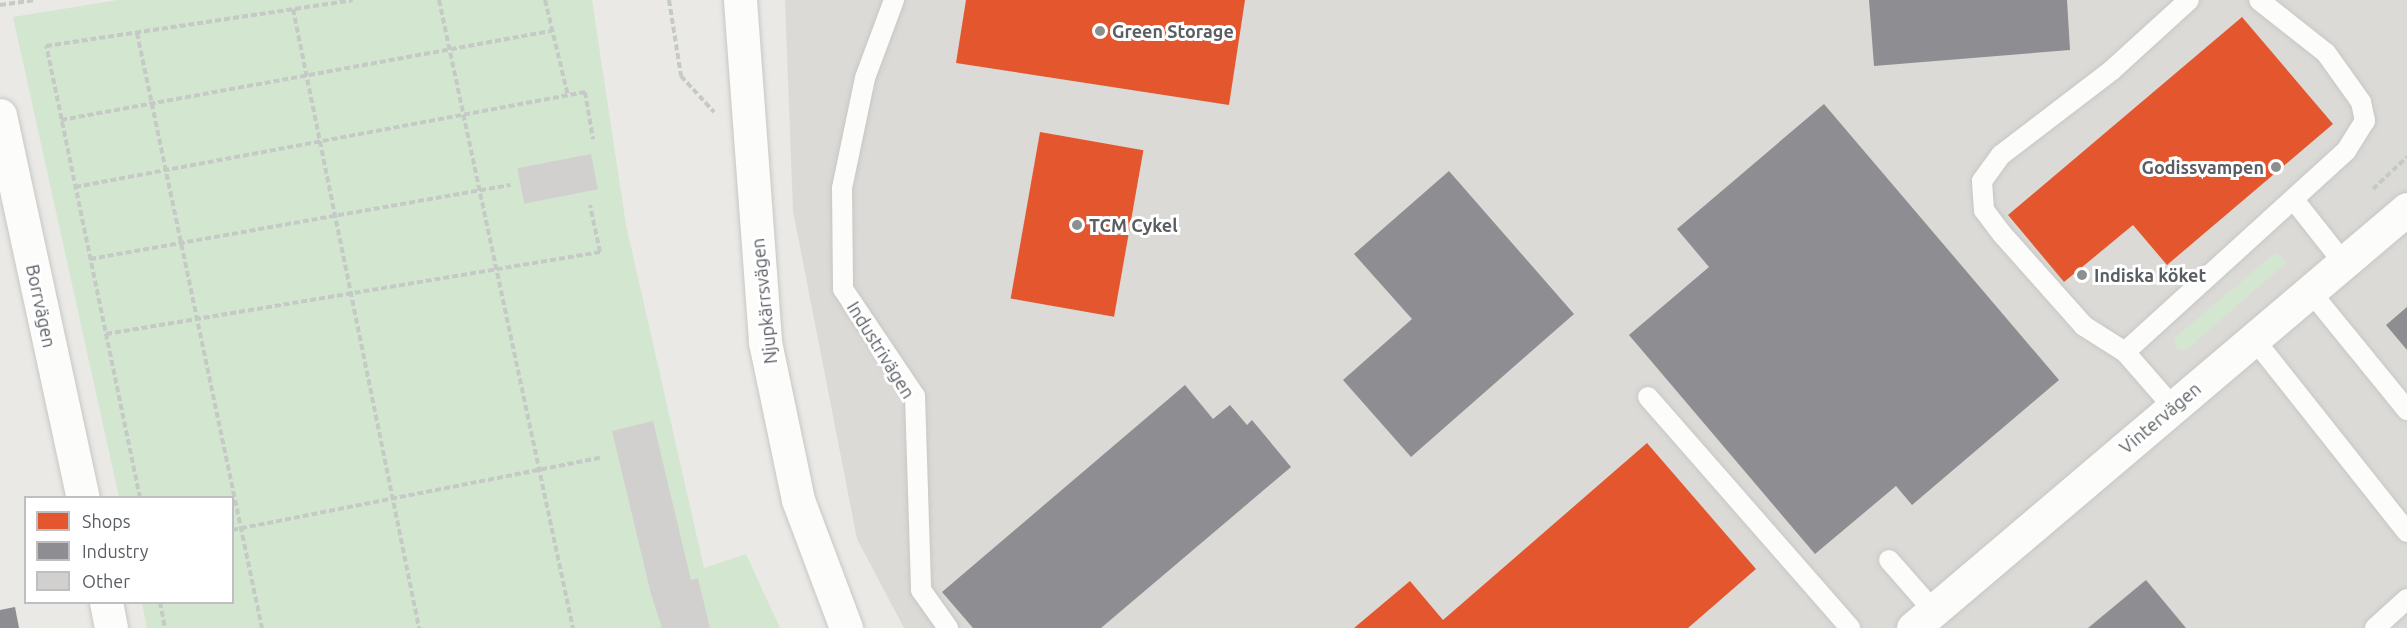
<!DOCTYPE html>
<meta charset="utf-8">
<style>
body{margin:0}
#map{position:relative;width:2407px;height:628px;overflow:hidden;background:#eae9e5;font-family:Ubuntu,sans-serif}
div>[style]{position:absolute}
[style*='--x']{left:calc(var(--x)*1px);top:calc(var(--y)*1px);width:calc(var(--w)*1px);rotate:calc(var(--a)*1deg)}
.industrial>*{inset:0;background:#dbdad6}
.green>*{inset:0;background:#d3e6d0}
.shops>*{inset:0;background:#e4572e;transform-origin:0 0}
.industry>*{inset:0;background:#8d8d92}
.building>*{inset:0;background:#d1d0ce;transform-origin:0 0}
.path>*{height:4px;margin-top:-2px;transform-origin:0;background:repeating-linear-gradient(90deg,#c5cac7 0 6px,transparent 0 9px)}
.roads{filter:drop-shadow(0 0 2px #c7c7c7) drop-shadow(0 0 2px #c7c7c7)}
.service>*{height:20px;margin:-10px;padding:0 10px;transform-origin:10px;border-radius:10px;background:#fcfcfb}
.minor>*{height:33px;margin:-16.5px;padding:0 16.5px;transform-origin:16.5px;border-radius:16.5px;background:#fcfcfb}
.dots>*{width:16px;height:16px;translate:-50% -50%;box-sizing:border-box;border:3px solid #fff;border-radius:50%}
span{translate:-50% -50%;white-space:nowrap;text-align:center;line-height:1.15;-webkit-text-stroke:6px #fff;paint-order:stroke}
.poi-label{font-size:18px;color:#5a5e63;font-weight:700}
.left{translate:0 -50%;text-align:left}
.right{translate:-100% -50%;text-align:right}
.street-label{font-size:18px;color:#5a5e63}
.legend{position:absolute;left:24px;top:496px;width:210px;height:108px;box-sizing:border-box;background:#fff;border:2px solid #bdbfc1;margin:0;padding:8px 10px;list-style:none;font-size:18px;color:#5a5e63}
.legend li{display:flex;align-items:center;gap:12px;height:30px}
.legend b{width:30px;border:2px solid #bdbfc1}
</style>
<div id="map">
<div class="industrial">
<div style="clip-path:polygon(785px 0,2407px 0,2407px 628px,904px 628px,857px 539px,793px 211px)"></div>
</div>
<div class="green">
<div style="clip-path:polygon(118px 0,592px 0,626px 225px,704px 568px,746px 554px,780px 628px,147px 628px,142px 603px,232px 602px,232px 498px,119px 497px,13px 17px)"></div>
<div style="clip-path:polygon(2275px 253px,2287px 262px,2186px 350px,2177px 349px,2174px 338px)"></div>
</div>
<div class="shops">
<div style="clip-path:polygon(966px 0,1245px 0,1229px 105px,956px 63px)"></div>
<div style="clip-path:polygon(2242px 17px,2333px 124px,2167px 265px,2133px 225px,2064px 282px,2008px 215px)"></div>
<div style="left:1040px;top:132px;width:105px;height:169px;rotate:10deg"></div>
<div style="clip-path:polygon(1647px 443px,1756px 569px,1688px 628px,1354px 628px,1410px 581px,1443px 620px)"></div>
</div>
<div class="industry">
<div style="clip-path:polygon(1869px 0,2067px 0,2070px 50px,1874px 66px)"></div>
<div style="clip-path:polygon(1824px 104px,2059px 380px,1912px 505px,1896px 486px,1815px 554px,1629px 335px,1709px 267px,1677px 229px)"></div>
<div style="clip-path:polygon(1449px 171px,1574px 314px,1411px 457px,1343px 380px,1412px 319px,1354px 254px)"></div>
<div style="clip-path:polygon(2407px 307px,2407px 350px,2386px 325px)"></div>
<div style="clip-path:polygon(1185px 385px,1213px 419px,1230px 405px,1247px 425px,1252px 420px,1291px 467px,1101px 628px,973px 628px,942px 592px)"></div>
<div style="clip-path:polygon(2146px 580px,2186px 628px,2088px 628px)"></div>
<div style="clip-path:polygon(15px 607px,19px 628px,0 628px,0 610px)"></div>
</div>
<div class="building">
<div style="left:591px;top:154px;width:36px;height:75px;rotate:79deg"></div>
<div style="clip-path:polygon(653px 421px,691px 580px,698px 578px,710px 628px,662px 628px,651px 594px,612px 431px)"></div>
</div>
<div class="path">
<div style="--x:439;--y:0;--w:642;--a:77.96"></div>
<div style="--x:545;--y:0;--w:99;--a:76.5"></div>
<div style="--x:669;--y:0;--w:77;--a:81"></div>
<div style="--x:681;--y:76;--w:49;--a:47.5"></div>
<div style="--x:0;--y:5;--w:34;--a:-8"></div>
<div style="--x:293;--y:9;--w:632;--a:78.49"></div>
<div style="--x:137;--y:33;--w:608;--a:78.14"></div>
<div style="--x:61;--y:120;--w:499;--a:-10.3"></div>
<div style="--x:75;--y:187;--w:519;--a:-10.55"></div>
<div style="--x:585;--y:92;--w:48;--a:80.3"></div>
<div style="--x:2373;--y:189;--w:47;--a:-43.3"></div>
<div style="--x:90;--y:259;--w:427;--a:-10"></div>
<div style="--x:106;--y:334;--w:501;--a:-9.42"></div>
<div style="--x:600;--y:252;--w:48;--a:-102"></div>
<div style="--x:140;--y:498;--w:462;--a:-101.7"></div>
<div style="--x:46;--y:46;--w:310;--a:-8.5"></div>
<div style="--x:232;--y:530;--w:375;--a:-11.1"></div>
<div style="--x:160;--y:602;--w:26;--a:79"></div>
</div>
<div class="roads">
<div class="service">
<div style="--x:894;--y:0;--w:83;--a:110.4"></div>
<div style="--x:865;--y:78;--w:112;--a:101.8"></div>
<div style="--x:842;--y:188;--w:101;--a:89.4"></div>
<div style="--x:843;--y:289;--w:129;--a:56.1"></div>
<div style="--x:915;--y:396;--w:194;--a:88.2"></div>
<div style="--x:921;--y:590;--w:47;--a:54.6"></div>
<div style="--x:2294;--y:200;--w:79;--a:51.7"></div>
<div style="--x:2310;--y:291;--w:154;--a:50.8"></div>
<div style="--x:2254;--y:339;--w:246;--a:51.6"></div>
<div style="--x:2125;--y:352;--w:299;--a:-42.3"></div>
<div style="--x:2346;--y:151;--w:36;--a:-58"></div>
<div style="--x:2365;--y:121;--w:19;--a:-102"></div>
<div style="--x:2361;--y:102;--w:60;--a:-125.5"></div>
<div style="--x:2326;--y:53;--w:85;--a:-141.7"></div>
<div style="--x:1648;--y:397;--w:307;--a:48.8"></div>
<div style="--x:2173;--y:407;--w:73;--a:-131.1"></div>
<div style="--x:2125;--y:352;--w:49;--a:-147.6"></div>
<div style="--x:2084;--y:326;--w:123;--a:-131.7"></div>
<div style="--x:2002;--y:234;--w:30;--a:-127"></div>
<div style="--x:1984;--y:210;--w:29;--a:-94"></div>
<div style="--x:1982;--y:181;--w:32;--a:-54"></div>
<div style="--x:2001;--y:155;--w:140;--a:-37.4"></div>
<div style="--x:2112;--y:70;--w:104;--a:-42.3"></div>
<div style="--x:1889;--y:560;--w:67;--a:48.7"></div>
<div style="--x:2375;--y:628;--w:43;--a:-42.2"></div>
</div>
<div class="minor">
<div style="--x:740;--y:0;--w:343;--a:85.8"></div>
<div style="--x:765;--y:342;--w:161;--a:78.2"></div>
<div style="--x:798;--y:500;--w:137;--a:69.4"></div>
<div style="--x:0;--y:115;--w:392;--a:77.8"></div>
<div style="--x:106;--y:602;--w:26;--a:79"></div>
<div style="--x:1913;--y:628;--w:648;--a:-40.3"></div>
</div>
</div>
<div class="dots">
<div style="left:1100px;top:31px;background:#8c8f90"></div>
<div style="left:2276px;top:167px;background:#8c8f90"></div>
<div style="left:1077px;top:225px;background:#8c8f90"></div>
<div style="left:2082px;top:275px;background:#8c8f90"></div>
</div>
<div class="poi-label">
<span class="left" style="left:1112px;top:31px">Green Storage</span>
<span class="right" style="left:2264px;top:167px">Godissvampen</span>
<span class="left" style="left:1089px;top:225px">TCM Cykel</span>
<span class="left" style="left:2094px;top:275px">Indiska köket</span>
</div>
<div class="street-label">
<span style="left:764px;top:301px;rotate:-96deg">Njupkärrsvägen</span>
<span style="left:41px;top:306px;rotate:78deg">Borrvägen</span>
<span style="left:881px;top:350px;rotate:58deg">Industrivägen</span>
<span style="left:2160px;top:418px;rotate:-40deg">Vintervägen</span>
</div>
<ul class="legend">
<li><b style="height:16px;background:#e4572e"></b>Shops</li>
<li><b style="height:16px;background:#8d8d92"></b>Industry</li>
<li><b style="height:16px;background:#d1d0ce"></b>Other</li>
</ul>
</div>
